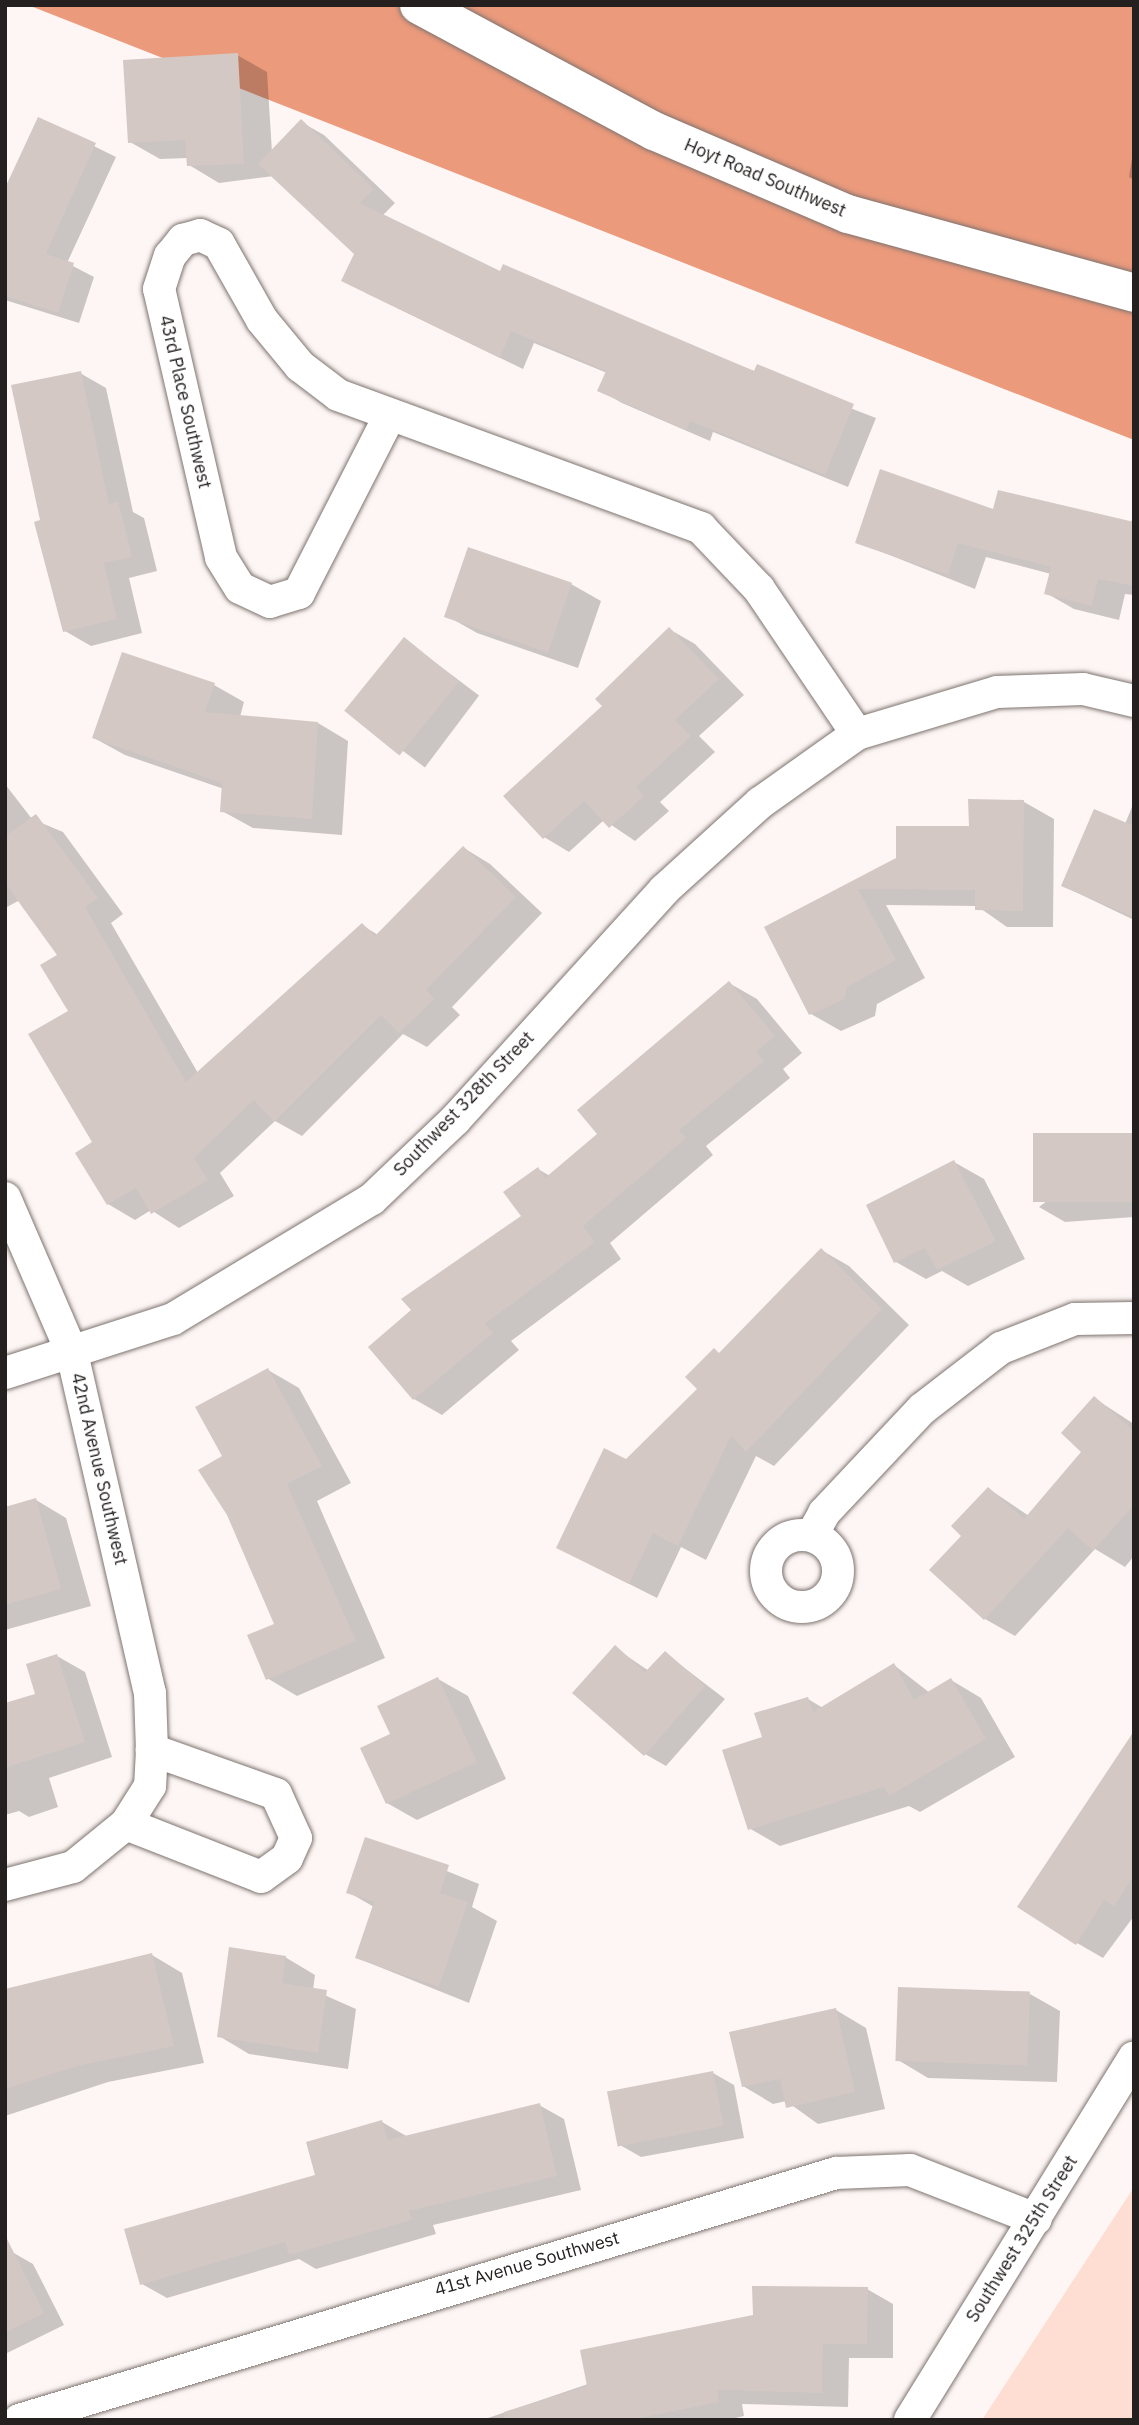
<!DOCTYPE html>
<style>
body{margin:0}
#map{position:relative;width:1139px;height:2425px;overflow:hidden;background:#fdf6f4;font-family:"IBM Plex Sans",sans-serif}
div>[style]{position:absolute}
[style*='--x']{left:calc(var(--x)*1px);top:calc(var(--y)*1px);width:calc(var(--w)*1px);rotate:calc(var(--a)*1deg)}
.green>*{inset:0;background:#feded2}
.forest>*{inset:0;background:#eb9a7c}
.shadow>*{inset:0;background:#0003;transform-origin:0 0}
.building>*{inset:0;background:#d3c8c4;transform-origin:0 0}
.roads{filter:drop-shadow(0 0 2px #7e7470) drop-shadow(0 0 2px #7e7470)}
.minor>*{height:32px;margin:-16px;padding:0 16px;transform-origin:16px;border-radius:16px;background:#fff}
.minor>.ring{margin:-16px;padding:0;box-sizing:content-box;background:none;border:32px solid #fff;border-radius:50%}
.secondary>*{height:38px;margin:-19px;padding:0 19px;transform-origin:19px;border-radius:19px;background:#fff}
span{translate:-50% -50%;white-space:nowrap;text-align:center;line-height:1.15;-webkit-text-stroke:5px #fff;paint-order:stroke}
.street-label{font-size:18px;color:#24201f}
.frame{position:absolute;inset:0;border:7px solid #24201f;pointer-events:none}
</style>
<div id="map">
<div class="green">
<div style="clip-path:polygon(1134px 2187px,1134px 2420px,982px 2420px)"></div>
</div>
<div class="forest">
<div style="clip-path:polygon(28px 5px,1134px 5px,1134px 440px)"></div>
</div>
<div class="shadow">
<div style="clip-path:polygon(237px 55px,267px 72px,272px 152px,301px 122px,324px 135px,395px 203px,382px 216px,501px 273px,876px 418px,848px 487px,713px 432px,710px 441px,622px 403px,599px 390px,607px 373px,534px 343px,523px 369px,366px 293px,357px 253px,274px 176px,219px 183px,189px 165px,188px 158px,160px 159px,130px 142px)"></div>
<div style="clip-path:polygon(39px 119px,116px 157px,67px 263px,94px 277px,79px 323px,5px 300px,5px 189px)"></div>
<div style="clip-path:polygon(1134px 146px,1134px 180px,1129px 177px)"></div>
<div style="clip-path:polygon(80px 373px,106px 388px,133px 512px,144px 518px,157px 571px,129px 578px,142px 633px,91px 646px,65px 631px,42px 521px)"></div>
<div style="clip-path:polygon(1134px 507px,1134px 595px,1125px 594px,1119px 620px,1074px 609px,1046px 593px,1051px 574px,986px 557px,975px 589px,857px 542px,994px 511px,1131px 524px)"></div>
<div style="clip-path:polygon(571px 584px,601px 601px,578px 668px,477px 633px,447px 616px)"></div>
<div style="clip-path:polygon(669px 629px,695px 644px,744px 695px,699px 736px,715px 752px,660px 802px,669px 811px,635px 841px,604px 820px,569px 852px,544px 837px,605px 707px)"></div>
<div style="left:404px;top:639px;width:94px;height:90px;rotate:37deg"></div>
<div style="clip-path:polygon(124px 654px,214px 685px,244px 702px,240px 717px,318px 723px,348px 741px,342px 835px,253px 828px,222px 811px,224px 789px,125px 755px,94px 738px)"></div>
<div style="clip-path:polygon(5px 784px,32px 819px,63px 832px,123px 914px,111px 923px,198px 1073px,362px 925px,378px 935px,464px 848px,490px 864px,542px 913px,452px 1007px,460px 1015px,427px 1047px,403px 1034px,302px 1136px,275px 1121px,220px 1173px,234px 1196px,179px 1228px,151px 1210px,135px 1220px,108px 1204px,60px 956px,20px 900px,5px 908px)"></div>
<div style="clip-path:polygon(1024px 802px,1054px 819px,1053px 927px,1007px 927px,977px 906px,886px 905px,925px 978px,877px 1004px,875px 1016px,841px 1031px,811px 1014px,766px 928px)"></div>
<div style="clip-path:polygon(1134px 802px,1134px 920px,1063px 886px,1125px 824px)"></div>
<div style="clip-path:polygon(729px 983px,757px 999px,802px 1053px,783px 1069px,790px 1078px,706px 1146px,713px 1155px,610px 1243px,621px 1259px,511px 1341px,519px 1350px,442px 1415px,414px 1399px,523px 1216px,538px 1169px,550px 1176px,599px 1134px)"></div>
<div style="clip-path:polygon(1134px 1135px,1134px 1217px,1065px 1222px,1039px 1207px)"></div>
<div style="clip-path:polygon(954px 1162px,984px 1179px,1025px 1259px,968px 1286px,942px 1271px,926px 1279px,896px 1262px)"></div>
<div style="clip-path:polygon(821px 1250px,849px 1266px,909px 1325px,774px 1466px,756px 1456px,706px 1560px,681px 1547px,657px 1598px,558px 1548px,627px 1462px,700px 1389px,721px 1354px)"></div>
<div style="clip-path:polygon(268px 1370px,299px 1388px,351px 1483px,317px 1501px,385px 1658px,297px 1696px,267px 1678px,276px 1625px,229px 1515px,224px 1457px)"></div>
<div style="clip-path:polygon(1094px 1398px,1134px 1424px,1134px 1556px,1125px 1567px,1095px 1549px,1015px 1636px,985px 1619px,964px 1536px,989px 1489px,1029px 1516px,1084px 1452px)"></div>
<div style="clip-path:polygon(36px 1500px,66px 1518px,91px 1606px,5px 1630px,5px 1509px)"></div>
<div style="clip-path:polygon(615px 1648px,649px 1671px,665px 1653px,725px 1699px,666px 1766px,645px 1754px)"></div>
<div style="clip-path:polygon(57px 1656px,85px 1672px,112px 1757px,49px 1778px,58px 1807px,29px 1817px,19px 1811px,5px 1815px,5px 1705px,38px 1695px)"></div>
<div style="clip-path:polygon(894px 1665px,930px 1693px,951px 1680px,981px 1698px,1015px 1757px,920px 1812px,909px 1806px,780px 1846px,749px 1828px,764px 1739px,808px 1699px,823px 1708px)"></div>
<div style="clip-path:polygon(438px 1679px,468px 1696px,506px 1779px,417px 1820px,387px 1803px,393px 1735px)"></div>
<div style="clip-path:polygon(1134px 1735px,1134px 1916px,1103px 1958px,1077px 1943px)"></div>
<div style="clip-path:polygon(367px 1839px,479px 1884px,472px 1907px,497px 1921px,469px 2003px,357px 1958px,374px 1907px,348px 1892px)"></div>
<div style="clip-path:polygon(152px 1955px,182px 1973px,204px 2063px,108px 2082px,5px 2116px,5px 1992px)"></div>
<div style="clip-path:polygon(285px 1957px,315px 1975px,313px 1990px,356px 2009px,348px 2069px,249px 2054px,219px 2036px)"></div>
<div style="clip-path:polygon(1030px 1994px,1060px 2011px,1057px 2082px,928px 2078px,898px 2060px)"></div>
<div style="clip-path:polygon(836px 2010px,866px 2028px,885px 2109px,818px 2124px,786px 2101px,773px 2104px,743px 2086px)"></div>
<div style="clip-path:polygon(713px 2073px,734px 2085px,744px 2138px,641px 2157px,620px 2145px)"></div>
<div style="clip-path:polygon(539px 2105px,564px 2119px,581px 2190px,433px 2225px,436px 2234px,316px 2269px,299px 2259px,167px 2298px,142px 2284px,317px 2176px,382px 2122px,408px 2137px)"></div>
<div style="clip-path:polygon(12px 2252px,33px 2264px,64px 2325px,5px 2354px,5px 2256px)"></div>
<div style="clip-path:polygon(867px 2289px,893px 2304px,893px 2358px,849px 2358px,848px 2407px,742px 2404px,744px 2416px,727px 2420px,482px 2420px)"></div>
</div>
<div class="building">
<div style="clip-path:polygon(238px 53px,244px 164px,187px 166px,185px 140px,128px 143px,123px 60px)"></div>
<div style="clip-path:polygon(38px 117px,96px 143px,46px 254px,74px 263px,58px 313px,5px 296px,5px 188px)"></div>
<div style="clip-path:polygon(301px 119px,374px 189px,360px 203px,500px 271px,503px 264px,754px 371px,757px 364px,854px 404px,825px 475px,690px 421px,686px 430px,597px 391px,606px 371px,511px 331px,500px 358px,341px 281px,354px 254px,258px 164px)"></div>
<div style="clip-path:polygon(81px 371px,109px 504px,118px 501px,132px 557px,104px 563px,117px 619px,63px 632px,34px 522px,40px 520px,11px 385px)"></div>
<div style="clip-path:polygon(880px 469px,993px 509px,998px 490px,1134px 522px,1134px 586px,1098px 579px,1092px 606px,1044px 594px,1051px 567px,958px 543px,948px 575px,855px 543px)"></div>
<div style="left:468px;top:547px;width:110px;height:74px;rotate:19deg"></div>
<div style="clip-path:polygon(669px 627px,719px 679px,675px 720px,691px 736px,636px 787px,644px 796px,609px 828px,584px 801px,543px 839px,503px 796px,602px 706px,595px 699px)"></div>
<div style="left:404px;top:637px;width:71px;height:95px;rotate:39deg"></div>
<div style="clip-path:polygon(122px 652px,215px 683px,205px 712px,318px 722px,312px 819px,220px 812px,222px 783px,92px 738px)"></div>
<div style="clip-path:polygon(968px 799px,1024px 800px,1023px 911px,975px 910px,975px 890px,858px 889px,896px 960px,847px 987px,845px 999px,809px 1015px,764px 927px,896px 858px,896px 826px,969px 826px)"></div>
<div style="clip-path:polygon(1094px 809px,1134px 826px,1134px 917px,1061px 886px)"></div>
<div style="clip-path:polygon(36px 814px,98px 898px,85px 907px,186px 1082px,362px 923px,375px 936px,463px 846px,516px 897px,426px 990px,435px 999px,399px 1033px,381px 1015px,274px 1122px,254px 1100px,194px 1158px,208px 1180px,151px 1214px,136px 1188px,107px 1205px,75px 1153px,92px 1142px,28px 1034px,68px 1011px,40px 965px,57px 955px,5px 883px,5px 836px)"></div>
<div style="clip-path:polygon(729px 981px,775px 1036px,756px 1052px,764px 1061px,679px 1130px,686px 1138px,583px 1226px,595px 1242px,485px 1324px,493px 1333px,413px 1400px,368px 1347px,411px 1310px,401px 1299px,521px 1216px,503px 1192px,538px 1167px,545px 1178px,597px 1134px,577px 1110px)"></div>
<div style="left:1134px;top:1133px;width:69px;height:101px;rotate:90deg"></div>
<div style="clip-path:polygon(954px 1160px,996px 1241px,937px 1270px,925px 1248px,894px 1263px,866px 1205px)"></div>
<div style="clip-path:polygon(821px 1248px,882px 1309px,746px 1452px,731px 1436px,678px 1546px,653px 1533px,629px 1584px,556px 1548px,604px 1448px,626px 1459px,697px 1389px,685px 1377px,714px 1348px,719px 1353px)"></div>
<div style="clip-path:polygon(268px 1368px,322px 1466px,287px 1484px,356px 1641px,266px 1680px,247px 1635px,274px 1624px,227px 1515px,198px 1470px,222px 1456px,195px 1407px)"></div>
<div style="clip-path:polygon(1094px 1396px,1134px 1431px,1134px 1505px,1093px 1551px,1068px 1528px,984px 1620px,929px 1570px,961px 1536px,951px 1526px,988px 1487px,1024px 1519px,1081px 1452px,1061px 1433px)"></div>
<div style="clip-path:polygon(36px 1498px,61px 1589px,5px 1605px,5px 1507px)"></div>
<div style="clip-path:polygon(615px 1645px,645px 1672px,665px 1651px,705px 1686px,644px 1756px,572px 1693px)"></div>
<div style="clip-path:polygon(57px 1654px,85px 1742px,5px 1768px,5px 1703px,35px 1694px,26px 1664px)"></div>
<div style="clip-path:polygon(894px 1663px,914px 1700px,951px 1678px,986px 1739px,889px 1796px,884px 1787px,748px 1830px,722px 1750px,762px 1737px,754px 1713px,808px 1697px,813px 1712px)"></div>
<div style="clip-path:polygon(438px 1677px,477px 1762px,386px 1804px,360px 1748px,390px 1734px,377px 1706px)"></div>
<div style="clip-path:polygon(1134px 1731px,1134px 1875px,1114px 1907px,1104px 1900px,1076px 1945px,1017px 1907px)"></div>
<div style="clip-path:polygon(365px 1837px,449px 1865px,440px 1893px,468px 1902px,439px 1987px,355px 1958px,374px 1902px,346px 1893px)"></div>
<div style="clip-path:polygon(229px 1947px,286px 1956px,282px 1983px,327px 1990px,318px 2053px,217px 2037px)"></div>
<div style="clip-path:polygon(152px 1953px,174px 2046px,77px 2066px,5px 2089px,5px 1989px)"></div>
<div style="left:898px;top:1987px;width:132px;height:74px;rotate:2deg"></div>
<div style="clip-path:polygon(836px 2008px,855px 2092px,786px 2108px,780px 2079px,742px 2087px,729px 2032px)"></div>
<div style="left:713px;top:2071px;width:56px;height:108px;rotate:79deg"></div>
<div style="clip-path:polygon(540px 2103px,557px 2176px,409px 2211px,412px 2220px,289px 2255px,285px 2242px,140px 2285px,124px 2229px,315px 2175px,306px 2142px,382px 2120px,388px 2140px)"></div>
<div style="clip-path:polygon(5px 2235px,44px 2313px,5px 2333px)"></div>
<div style="clip-path:polygon(752px 2286px,868px 2287px,867px 2344px,823px 2344px,822px 2393px,717px 2390px,719px 2402px,630px 2420px,505px 2420px,504px 2412px,587px 2386px,580px 2350px,753px 2315px)"></div>
</div>
<div class="roads">
<div class="minor">
<div style="--x:390;--y:415;--w:200;--a:117.1"></div>
<div style="--x:299;--y:593;--w:30;--a:163"></div>
<div style="--x:270;--y:602;--w:33;--a:-155"></div>
<div style="--x:240;--y:588;--w:36;--a:-122"></div>
<div style="--x:221;--y:557;--w:275;--a:-103"></div>
<div style="--x:159;--y:289;--w:35;--a:-72"></div>
<div style="--x:170;--y:256;--w:21;--a:-51"></div>
<div style="--x:183;--y:240;--w:18;--a:-16"></div>
<div style="--x:200;--y:235;--w:21;--a:25"></div>
<div style="--x:219;--y:244;--w:87;--a:60.5"></div>
<div style="--x:262;--y:320;--w:60;--a:50.4"></div>
<div style="--x:300;--y:366;--w:48;--a:37.3"></div>
<div style="--x:338;--y:395;--w:387;--a:20.1"></div>
<div style="--x:701;--y:528;--w:84;--a:46.4"></div>
<div style="--x:759;--y:589;--w:175;--a:55.9"></div>
<div style="--x:857;--y:734;--w:146;--a:-16.7"></div>
<div style="--x:997;--y:692;--w:86;--a:-2"></div>
<div style="--x:1083;--y:689;--w:52;--a:13.2"></div>
<div style="--x:5;--y:1198;--w:169;--a:66.6"></div>
<div style="--x:72;--y:1353;--w:349;--a:77.1"></div>
<div style="--x:150;--y:1693;--w:57;--a:88"></div>
<div style="--x:152;--y:1750;--w:36;--a:93"></div>
<div style="--x:150;--y:1786;--w:45;--a:122.3"></div>
<div style="--x:126;--y:1824;--w:68;--a:140.9"></div>
<div style="--x:73;--y:1867;--w:70;--a:165.2"></div>
<div style="--x:5;--y:1373;--w:176;--a:-17.8"></div>
<div style="--x:173;--y:1319;--w:232;--a:-31.1"></div>
<div style="--x:372;--y:1199;--w:115;--a:-43.6"></div>
<div style="--x:455;--y:1120;--w:311;--a:-47.7"></div>
<div style="--x:664;--y:890;--w:130;--a:-42.2"></div>
<div style="--x:760;--y:803;--w:119;--a:-35.4"></div>
<div class="ring" style="left:766px;top:1535px;width:40px;height:40px"></div>
<div style="--x:812;--y:1535;--w:25;--a:-61"></div>
<div style="--x:824;--y:1513;--w:143;--a:-46.7"></div>
<div style="--x:922;--y:1409;--w:100;--a:-37.7"></div>
<div style="--x:1001;--y:1348;--w:79;--a:-21.4"></div>
<div style="--x:1075;--y:1319;--w:59;--a:-1"></div>
<div style="--x:126;--y:1824;--w:145;--a:21.4"></div>
<div style="--x:261;--y:1877;--w:32;--a:-36"></div>
<div style="--x:287;--y:1858;--w:22;--a:-66"></div>
<div style="--x:296;--y:1838;--w:48;--a:-114.4"></div>
<div style="--x:276;--y:1794;--w:132;--a:-160.5"></div>
<div style="--x:19;--y:2420;--w:854;--a:-16.82"></div>
<div style="--x:836;--y:2173;--w:74;--a:-2.3"></div>
<div style="--x:910;--y:2170;--w:135;--a:21.3"></div>
<div style="--x:910;--y:2420;--w:426;--a:-58.3"></div>
</div>
<div class="secondary">
<div style="--x:419;--y:5;--w:267;--a:28.2"></div>
<div style="--x:654;--y:131;--w:211;--a:23.2"></div>
<div style="--x:848;--y:214;--w:297;--a:15.4"></div>
</div>
</div>
<div class="street-label">
<span style="left:765px;top:178px;rotate:23deg">Hoyt Road Southwest</span>
<span style="left:185px;top:402px;rotate:77deg">43rd Place Southwest</span>
<span style="left:464px;top:1104px;rotate:-46deg">Southwest 328th Street</span>
<span style="left:99px;top:1469px;rotate:77deg">42nd Avenue Southwest</span>
<span style="left:1022px;top:2239px;rotate:-58deg">Southwest 325th Street</span>
<span style="left:527px;top:2264px;rotate:-16deg">41st Avenue Southwest</span>
</div>
<div class="frame"></div>
</div>
